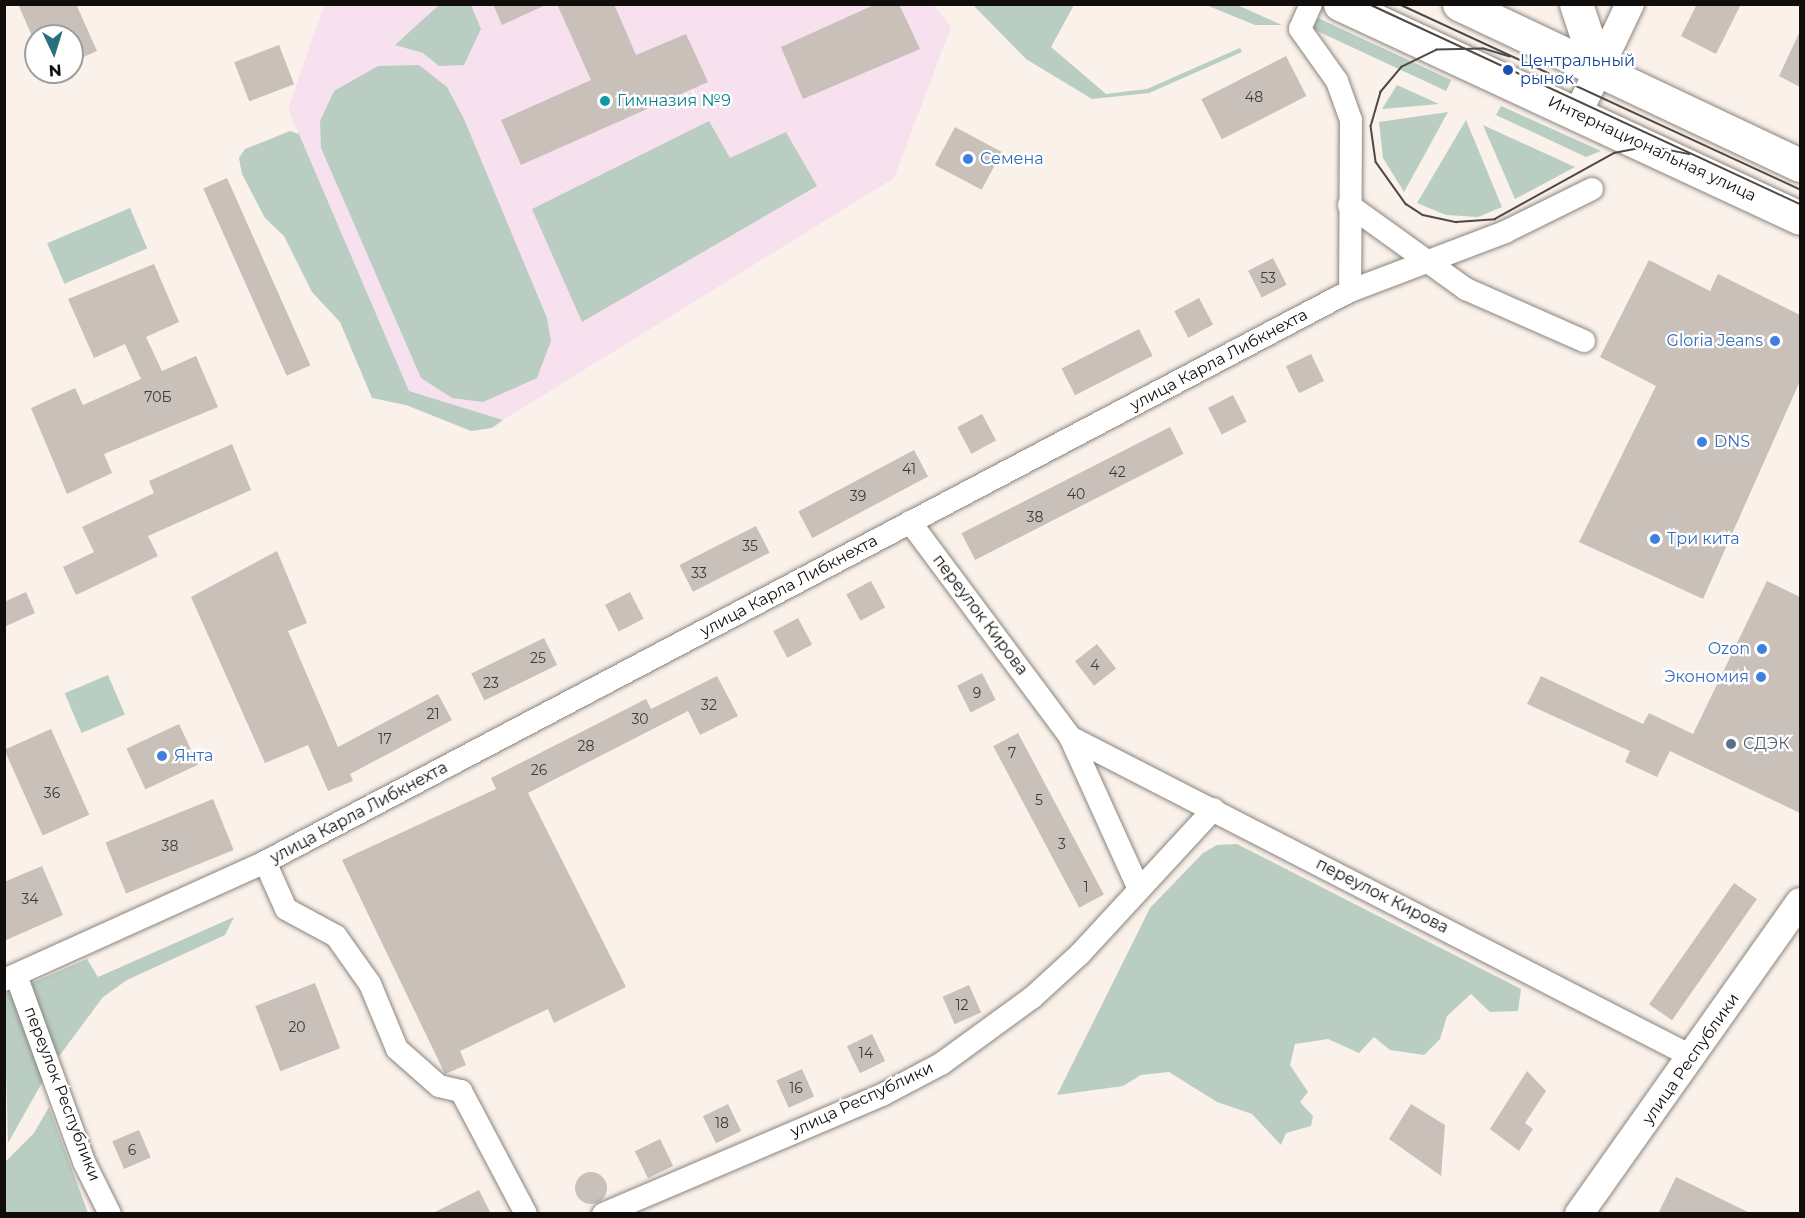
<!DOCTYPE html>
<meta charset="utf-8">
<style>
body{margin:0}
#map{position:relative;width:1805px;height:1218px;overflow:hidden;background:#f9f1ea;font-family:Montserrat,sans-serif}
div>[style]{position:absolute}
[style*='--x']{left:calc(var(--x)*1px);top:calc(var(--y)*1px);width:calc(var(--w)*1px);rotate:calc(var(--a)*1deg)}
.education>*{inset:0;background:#f8e1ef}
.green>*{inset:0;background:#b9cdc2;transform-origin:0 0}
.building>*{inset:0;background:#c9c0ba;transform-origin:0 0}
.round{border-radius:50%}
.roads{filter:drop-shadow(0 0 2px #8b847d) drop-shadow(0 0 2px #8b847d)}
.minor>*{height:22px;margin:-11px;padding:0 11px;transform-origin:11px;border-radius:11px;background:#fff}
.tertiary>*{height:28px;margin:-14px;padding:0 14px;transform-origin:14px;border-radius:14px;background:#fff}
.secondary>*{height:33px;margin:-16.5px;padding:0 16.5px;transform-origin:16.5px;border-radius:16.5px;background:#fff}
.tram>*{height:1.5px;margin:-0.75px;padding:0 0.75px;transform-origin:0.75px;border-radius:0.75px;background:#4e4946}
.dots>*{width:16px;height:16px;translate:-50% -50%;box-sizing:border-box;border:3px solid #fff;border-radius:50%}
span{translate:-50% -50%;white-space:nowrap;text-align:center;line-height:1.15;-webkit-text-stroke:4.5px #fff;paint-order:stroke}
.number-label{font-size:14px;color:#3e3a37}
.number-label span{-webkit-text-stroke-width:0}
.transit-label{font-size:16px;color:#164399}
.left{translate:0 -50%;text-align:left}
.culture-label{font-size:16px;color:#0d838f}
.street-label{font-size:16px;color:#100d0b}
.shop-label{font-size:16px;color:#366cbe}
.right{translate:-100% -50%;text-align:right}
.service-label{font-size:16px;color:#4e5e75}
.frame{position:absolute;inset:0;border:6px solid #100d0b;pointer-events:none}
.north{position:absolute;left:24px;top:24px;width:60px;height:60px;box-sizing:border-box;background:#fff;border:2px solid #9f9e9d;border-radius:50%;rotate:176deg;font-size:16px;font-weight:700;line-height:24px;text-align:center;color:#100d0b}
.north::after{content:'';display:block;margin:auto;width:21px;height:27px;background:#296f7d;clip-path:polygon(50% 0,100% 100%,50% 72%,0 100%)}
</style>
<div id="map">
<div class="education">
<div style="clip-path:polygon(933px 4px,951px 27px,894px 178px,503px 420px,409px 391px,288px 109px,324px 5px)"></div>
</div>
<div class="green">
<div style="clip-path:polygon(439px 5px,471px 5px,481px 29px,464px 65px,439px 66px,423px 53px,395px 45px)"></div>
<div style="clip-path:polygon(973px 5px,1074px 5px,1051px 47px,1106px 94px,1147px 89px,1240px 48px,1242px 52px,1149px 93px,1092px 99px,1026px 59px)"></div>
<div style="clip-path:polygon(1206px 5px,1237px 5px,1282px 25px,1255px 25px)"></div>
<div style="left:1318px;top:18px;width:147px;height:12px;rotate:25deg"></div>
<div style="clip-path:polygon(419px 65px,447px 87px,464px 119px,547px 318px,551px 341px,537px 378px,483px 402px,452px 398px,421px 378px,321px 148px,320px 121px,334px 91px,378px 66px)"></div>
<div style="clip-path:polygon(1397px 85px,1439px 104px,1382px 109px)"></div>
<div style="clip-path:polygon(1501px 106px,1601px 151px,1586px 157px,1496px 115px)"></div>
<div style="clip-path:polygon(1448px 112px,1404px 192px,1383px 158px,1379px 122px)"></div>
<div style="clip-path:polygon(1466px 120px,1502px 207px,1478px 217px,1446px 215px,1417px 203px)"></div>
<div style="clip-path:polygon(709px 121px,730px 158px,786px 132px,817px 186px,582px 322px,532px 209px)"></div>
<div style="clip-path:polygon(1483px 125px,1575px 167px,1515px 199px)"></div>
<div style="clip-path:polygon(290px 131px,299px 134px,409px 391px,503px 420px,492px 428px,471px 431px,406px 405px,372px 398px,340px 322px,312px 292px,284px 236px,265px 218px,242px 174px,239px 158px,245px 149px)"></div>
<div style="left:130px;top:208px;width:44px;height:90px;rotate:67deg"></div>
<div style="left:108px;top:675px;width:43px;height:47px;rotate:67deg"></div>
<div style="clip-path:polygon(1237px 844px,1521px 989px,1518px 1011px,1490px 1012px,1471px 994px,1447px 1016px,1440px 1039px,1424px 1055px,1390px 1050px,1374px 1037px,1359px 1053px,1328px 1039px,1295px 1044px,1290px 1065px,1308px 1092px,1300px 1102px,1313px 1116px,1311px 1126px,1286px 1133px,1281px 1145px,1252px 1114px,1217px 1102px,1169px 1072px,1141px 1075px,1123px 1086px,1057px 1095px,1150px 908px,1203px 853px,1217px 845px)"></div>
<div style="clip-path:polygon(234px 917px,225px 935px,127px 980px,103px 997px,57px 1059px,27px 985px,87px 959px,98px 977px)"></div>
<div style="clip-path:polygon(13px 991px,48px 1072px,8px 1143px,4px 995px)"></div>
<div style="clip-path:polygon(49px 1107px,88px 1213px,5px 1213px,5px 1162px,34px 1133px)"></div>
</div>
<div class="building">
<div style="clip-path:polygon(18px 4px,76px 4px,97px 51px,72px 62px,72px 36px,32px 36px)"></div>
<div style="clip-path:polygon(493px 4px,548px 4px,502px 25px)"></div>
<div style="clip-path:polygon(557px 4px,614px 4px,636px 55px,686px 34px,708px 82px,521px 165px,501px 120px,591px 80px)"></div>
<div style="clip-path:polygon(876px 4px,899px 4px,920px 49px,803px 99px,781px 47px)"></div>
<div style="clip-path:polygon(1697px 4px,1741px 4px,1716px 54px,1681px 36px)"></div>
<div style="clip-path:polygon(1800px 31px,1800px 87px,1779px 76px)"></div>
<div style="left:279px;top:45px;width:42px;height:48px;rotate:69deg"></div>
<div style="left:1286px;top:56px;width:45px;height:95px;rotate:63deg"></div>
<div style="left:955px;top:127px;width:53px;height:43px;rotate:28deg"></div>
<div style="left:227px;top:178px;width:205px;height:26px;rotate:66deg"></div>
<div style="left:1273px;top:258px;width:30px;height:28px;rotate:63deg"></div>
<div style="clip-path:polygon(1649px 260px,1710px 291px,1718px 274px,1800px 315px,1800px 381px,1703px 599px,1579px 542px,1656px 386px,1600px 357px)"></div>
<div style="clip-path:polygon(154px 264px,179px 322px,146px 337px,162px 371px,196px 356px,218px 407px,104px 454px,112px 473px,67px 494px,31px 408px,75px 388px,83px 405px,141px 379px,125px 344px,94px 358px,68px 299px)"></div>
<div style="left:1199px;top:298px;width:30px;height:28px;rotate:62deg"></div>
<div style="left:1139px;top:329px;width:30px;height:87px;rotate:63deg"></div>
<div style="left:1311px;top:354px;width:30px;height:28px;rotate:64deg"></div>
<div style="left:1233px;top:395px;width:30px;height:28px;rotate:63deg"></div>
<div style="left:982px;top:414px;width:30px;height:28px;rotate:62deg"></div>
<div style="left:1170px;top:427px;width:30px;height:234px;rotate:63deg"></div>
<div style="clip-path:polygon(232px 444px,251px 490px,148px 536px,158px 556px,76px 595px,63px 567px,94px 552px,82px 527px,154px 493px,149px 481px)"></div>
<div style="left:914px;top:450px;width:30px;height:131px;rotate:62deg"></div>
<div style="left:756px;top:526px;width:30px;height:86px;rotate:63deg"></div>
<div style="clip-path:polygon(277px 551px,307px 623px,288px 631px,338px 747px,438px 694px,452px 720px,350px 774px,353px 781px,328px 791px,308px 745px,265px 763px,191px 597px)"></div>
<div style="left:871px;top:581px;width:30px;height:28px;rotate:62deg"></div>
<div style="clip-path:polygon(1767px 581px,1800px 597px,1800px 813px,1670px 751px,1657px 777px,1625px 762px,1630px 751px,1527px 704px,1541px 676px,1643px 724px,1649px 713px,1693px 734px)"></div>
<div style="clip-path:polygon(26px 592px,35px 613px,4px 627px,4px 602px)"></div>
<div style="left:630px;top:592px;width:30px;height:28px;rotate:63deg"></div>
<div style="left:798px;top:618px;width:30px;height:28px;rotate:62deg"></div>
<div style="left:544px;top:638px;width:30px;height:81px;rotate:64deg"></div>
<div style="left:1097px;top:644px;width:31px;height:28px;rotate:52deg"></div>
<div style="left:982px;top:673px;width:30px;height:28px;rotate:63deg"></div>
<div style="clip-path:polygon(717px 676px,738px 716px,700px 735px,688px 711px,528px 793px,626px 987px,554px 1023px,548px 1009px,460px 1051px,466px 1065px,445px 1074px,342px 860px,496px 789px,491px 778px,646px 699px,651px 709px)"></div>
<div style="left:179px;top:724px;width:45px;height:58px;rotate:65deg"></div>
<div style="left:51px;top:729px;width:94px;height:51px;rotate:66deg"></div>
<div style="left:1018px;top:733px;width:183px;height:28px;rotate:62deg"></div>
<div style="left:213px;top:799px;width:55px;height:116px;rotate:68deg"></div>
<div style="clip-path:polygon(42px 866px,63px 915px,4px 941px,4px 882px)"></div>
<div style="left:1734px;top:883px;width:28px;height:148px;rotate:35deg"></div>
<div style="left:315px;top:983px;width:70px;height:64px;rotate:69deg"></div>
<div style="left:969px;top:985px;width:30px;height:29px;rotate:66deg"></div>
<div style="left:872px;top:1034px;width:30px;height:28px;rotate:64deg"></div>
<div style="left:802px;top:1069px;width:30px;height:28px;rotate:66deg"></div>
<div style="clip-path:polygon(1527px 1071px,1546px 1091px,1525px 1123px,1533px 1129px,1519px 1151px,1490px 1129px)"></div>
<div style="left:728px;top:1104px;width:30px;height:28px;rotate:64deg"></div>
<div style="clip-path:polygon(1411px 1104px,1445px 1125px,1441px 1176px,1389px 1139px)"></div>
<div style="left:139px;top:1130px;width:30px;height:29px;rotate:67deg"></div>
<div style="left:660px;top:1139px;width:30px;height:28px;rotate:64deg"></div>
<div class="round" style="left:575px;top:1172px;width:32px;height:32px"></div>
<div style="clip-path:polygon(1676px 1177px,1752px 1214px,1658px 1214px)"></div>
<div style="clip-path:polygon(479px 1190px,491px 1214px,431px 1214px)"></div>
</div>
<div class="roads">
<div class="minor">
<div style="--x:1311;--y:4;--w:27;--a:114"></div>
<div style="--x:1300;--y:29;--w:64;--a:54.6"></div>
<div style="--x:1337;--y:81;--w:41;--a:70.3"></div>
<div style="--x:1351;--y:120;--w:171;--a:90.3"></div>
<div style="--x:1349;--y:205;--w:144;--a:35.7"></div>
<div style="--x:1466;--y:289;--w:129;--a:23.8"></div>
<div style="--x:910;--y:522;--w:268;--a:53.3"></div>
<div style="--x:1070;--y:737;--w:700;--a:27.19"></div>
<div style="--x:1070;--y:737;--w:167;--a:65.6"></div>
<div style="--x:265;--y:862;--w:51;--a:65.9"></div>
<div style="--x:286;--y:909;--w:57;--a:28.4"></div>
<div style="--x:336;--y:936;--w:59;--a:54.7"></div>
<div style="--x:370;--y:984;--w:70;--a:67.4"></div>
<div style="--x:397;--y:1049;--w:56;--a:41.4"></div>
<div style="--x:439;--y:1086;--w:23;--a:13"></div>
<div style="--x:461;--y:1091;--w:139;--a:62.1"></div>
<div style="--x:16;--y:975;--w:199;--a:70"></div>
<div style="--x:84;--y:1162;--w:58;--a:63.4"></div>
<div style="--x:4;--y:980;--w:286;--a:-24.3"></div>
<div style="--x:265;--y:862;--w:1226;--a:-27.76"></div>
<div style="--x:1350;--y:291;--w:166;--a:-20.8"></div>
<div style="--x:1505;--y:232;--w:97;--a:-26.3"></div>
<div style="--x:603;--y:1214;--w:303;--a:-23.1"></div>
<div style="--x:882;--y:1095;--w:67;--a:-27.7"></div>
<div style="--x:941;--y:1064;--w:114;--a:-36.1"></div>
<div style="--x:1033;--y:997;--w:64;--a:-42.5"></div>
<div style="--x:1080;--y:954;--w:197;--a:-47.3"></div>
</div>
<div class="tertiary">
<div style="--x:1577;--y:115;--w:123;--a:-64.5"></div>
<div style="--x:1579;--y:1214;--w:382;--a:-54.7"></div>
</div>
<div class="secondary">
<div style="--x:1340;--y:4;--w:507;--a:24.95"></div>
<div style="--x:1459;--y:4;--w:377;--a:25.3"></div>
<div style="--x:1576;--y:4;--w:70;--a:71.6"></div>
</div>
</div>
<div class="tram">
<div style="--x:1369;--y:4;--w:475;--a:24.9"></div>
<div style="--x:1399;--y:4;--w:442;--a:24.8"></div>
<div style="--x:1510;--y:57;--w:28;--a:-163"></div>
<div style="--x:1483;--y:49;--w:46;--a:178.8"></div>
<div style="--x:1437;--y:50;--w:39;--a:154"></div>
<div style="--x:1402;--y:67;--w:33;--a:130"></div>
<div style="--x:1381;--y:92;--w:35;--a:106"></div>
<div style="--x:1371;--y:126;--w:36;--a:82"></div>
<div style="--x:1376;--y:162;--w:52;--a:54.5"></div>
<div style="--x:1406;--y:204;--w:20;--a:33"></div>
<div style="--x:1423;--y:215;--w:34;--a:12"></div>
<div style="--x:1456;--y:222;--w:39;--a:-4"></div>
<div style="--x:1495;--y:219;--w:136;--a:-29"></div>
<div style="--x:1614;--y:153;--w:36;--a:-11"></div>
<div style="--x:1649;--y:146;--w:41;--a:11.3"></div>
</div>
<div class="dots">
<div style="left:1508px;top:70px;background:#1a4fb4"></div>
<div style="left:605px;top:101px;background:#0f9aa8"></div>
<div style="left:968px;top:159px;background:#3f7fe0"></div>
<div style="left:1775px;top:341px;background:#3f7fe0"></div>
<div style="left:1702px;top:442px;background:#3f7fe0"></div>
<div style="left:1655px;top:539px;background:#3f7fe0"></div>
<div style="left:1762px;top:649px;background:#3f7fe0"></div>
<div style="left:1761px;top:677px;background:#3f7fe0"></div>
<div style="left:1731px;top:744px;background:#5c6f8a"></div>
<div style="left:162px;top:756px;background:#3f7fe0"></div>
</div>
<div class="number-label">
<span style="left:1254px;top:97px">48</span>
<span style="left:1268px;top:278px">53</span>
<span style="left:158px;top:397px">70Б</span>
<span style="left:909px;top:469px">41</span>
<span style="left:1117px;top:472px">42</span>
<span style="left:1076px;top:494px">40</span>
<span style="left:858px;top:496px">39</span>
<span style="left:1035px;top:517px">38</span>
<span style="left:750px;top:546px">35</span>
<span style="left:699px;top:573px">33</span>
<span style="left:538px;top:658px">25</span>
<span style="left:1095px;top:665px">4</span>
<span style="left:491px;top:683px">23</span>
<span style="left:977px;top:693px">9</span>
<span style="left:709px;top:705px">32</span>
<span style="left:433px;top:714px">21</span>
<span style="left:640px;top:719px">30</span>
<span style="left:385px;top:739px">17</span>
<span style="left:586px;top:746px">28</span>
<span style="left:1012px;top:753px">7</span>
<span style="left:539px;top:770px">26</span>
<span style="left:52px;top:793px">36</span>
<span style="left:1039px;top:800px">5</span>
<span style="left:1062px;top:844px">3</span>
<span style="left:170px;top:846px">38</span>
<span style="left:1086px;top:887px">1</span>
<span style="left:30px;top:899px">34</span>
<span style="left:962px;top:1005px">12</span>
<span style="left:297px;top:1027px">20</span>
<span style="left:866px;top:1053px">14</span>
<span style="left:796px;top:1088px">16</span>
<span style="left:722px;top:1123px">18</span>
<span style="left:132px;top:1150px">6</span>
</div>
<div class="transit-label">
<span class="left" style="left:1520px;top:70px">Центральный<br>рынок</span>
</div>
<div class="culture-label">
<span class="left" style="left:617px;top:101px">Гимназия №9</span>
</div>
<div class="street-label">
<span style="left:1652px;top:149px;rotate:25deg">Интернациональная улица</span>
<span style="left:1219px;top:360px;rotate:-28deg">улица Карла Либкнехта</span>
<span style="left:789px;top:586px;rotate:-28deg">улица Карла Либкнехта</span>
<span style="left:980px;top:615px;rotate:53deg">переулок Кирова</span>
<span style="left:359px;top:813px;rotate:-28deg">улица Карла Либкнехта</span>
<span style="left:1382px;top:896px;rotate:27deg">переулок Кирова</span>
<span style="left:1691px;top:1059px;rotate:-55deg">улица Республики</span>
<span style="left:62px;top:1094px;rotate:69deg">переулок Республики</span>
<span style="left:862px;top:1100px;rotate:-25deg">улица Республики</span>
</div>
<div class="shop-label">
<span class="left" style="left:980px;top:159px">Семена</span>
<span class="right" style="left:1763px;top:341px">Gloria Jeans</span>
<span class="left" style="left:1714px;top:442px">DNS</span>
<span class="left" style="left:1667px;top:539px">Три кита</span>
<span class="right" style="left:1750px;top:649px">Ozon</span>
<span class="right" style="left:1749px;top:677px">Экономия</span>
<span class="left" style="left:174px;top:756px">Янта</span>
</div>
<div class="service-label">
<span class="left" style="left:1743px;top:744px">СДЭК</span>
</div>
<div class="frame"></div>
<div class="north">N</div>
</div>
